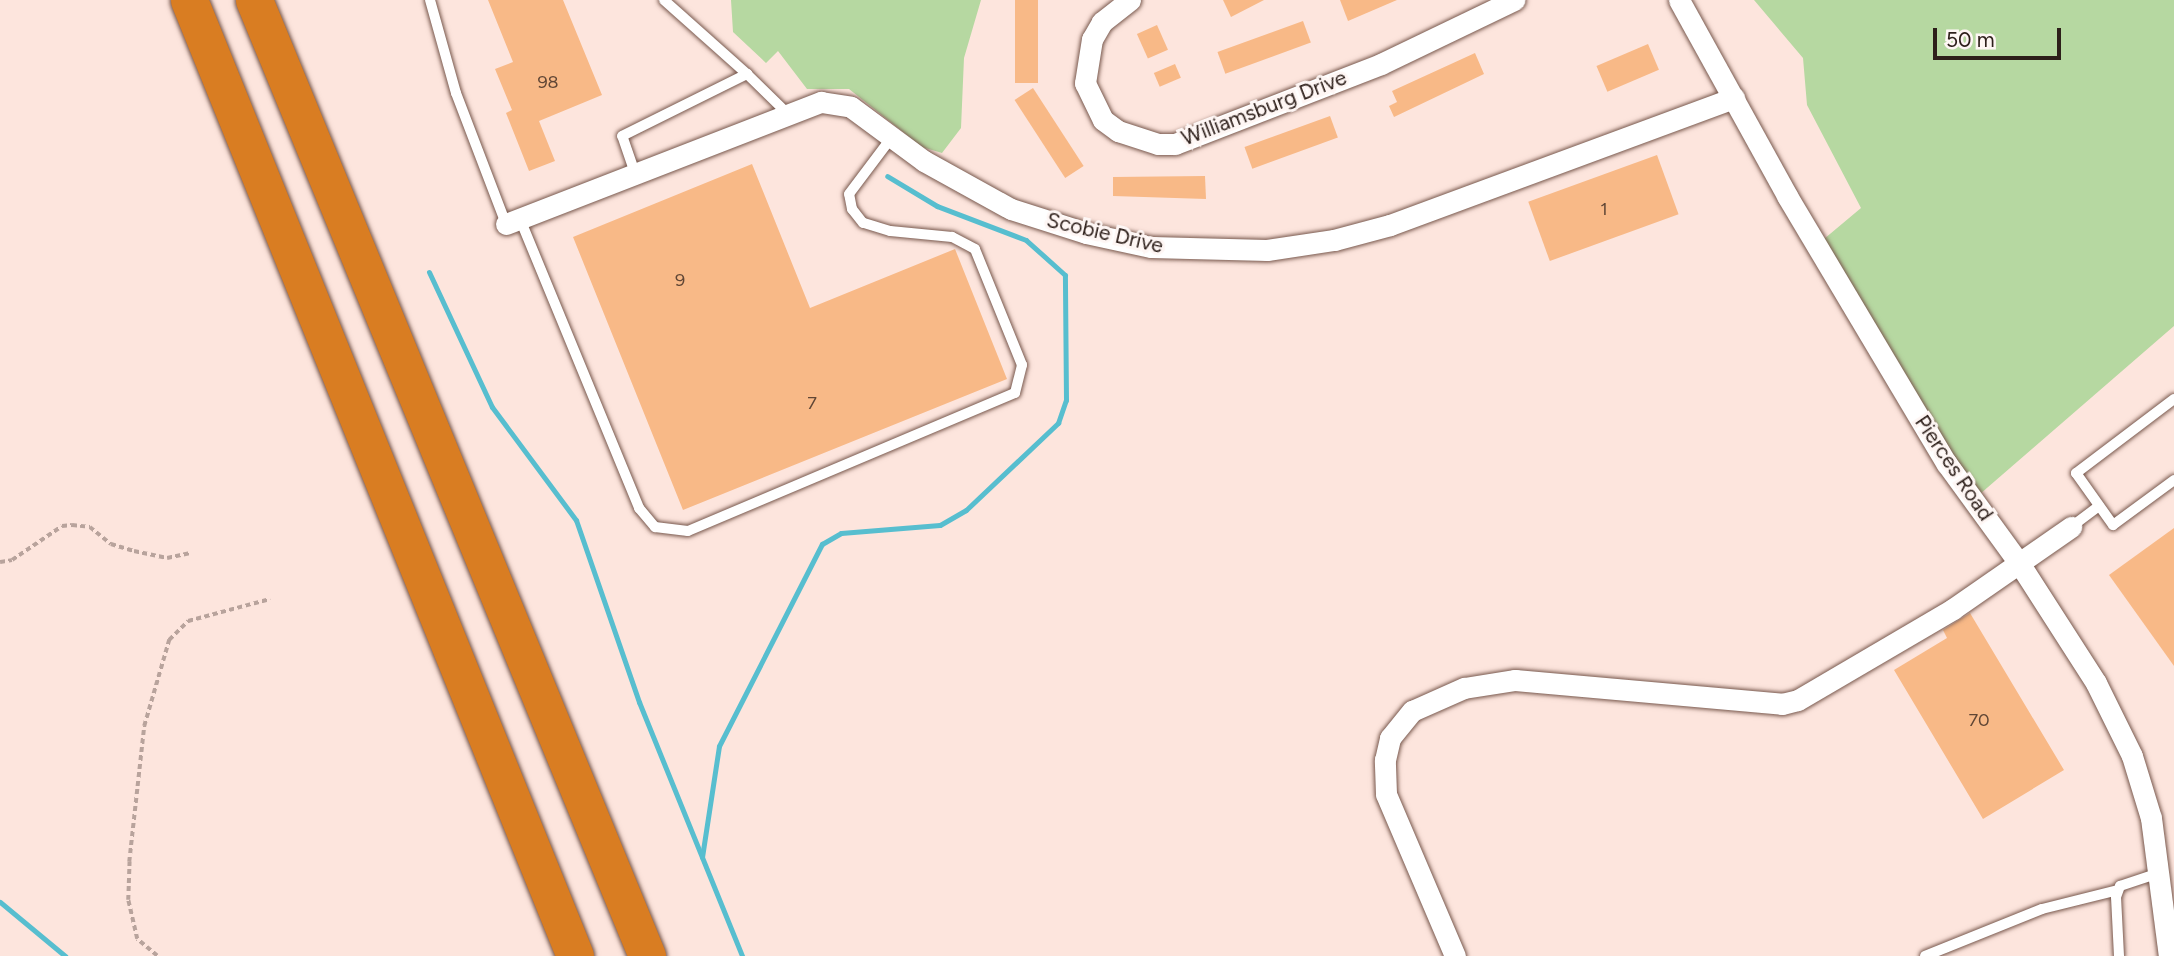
<!DOCTYPE html>
<style>
body{margin:0}
#map{position:relative;width:2174px;height:956px;overflow:hidden;background:#fde5dd;font-family:Figtree,sans-serif}
div>[style]{position:absolute}
[style*='--x']{left:calc(var(--x)*1px);top:calc(var(--y)*1px);width:calc(var(--w)*1px);rotate:calc(var(--a)*1deg)}
.green>*{inset:0;background:#b6d8a1}
.stream>*{height:5px;margin:-2.5px;padding:0 2.5px;transform-origin:2.5px;border-radius:2.5px;background:#57becf}
.building>*{inset:0;background:#f8b987;transform-origin:0 0}
.path>*{height:3.5px;margin-top:-1.75px;transform-origin:0;background:repeating-linear-gradient(90deg,#b8a39c 0 5px,transparent 0 8.5px)}
.roads{filter:drop-shadow(0 0 2px #78584d) drop-shadow(0 0 2px #78584d)}
.lane>*{height:10px;margin:-5px;padding:0 5px;transform-origin:5px;border-radius:5px;background:#fff}
.street>*{height:21px;margin:-10.5px;padding:0 10.5px;transform-origin:10.5px;border-radius:10.5px;background:#fff}
.highway>*{height:37px;margin:-18.5px;padding:0 18.5px;transform-origin:18.5px;border-radius:18.5px;background:#d97d22}
span{translate:-50% -50%;white-space:nowrap;text-align:center;line-height:1.15;-webkit-text-stroke:6px #fef6f4;paint-order:stroke}
.number-label{font-size:18px;color:#604635}
.number-label span{-webkit-text-stroke-width:0}
.street-label{font-size:21px;color:#2d1f1a}
.scale{position:absolute;left:1933px;top:28px;width:128px;height:32px;box-sizing:border-box;border:4px solid #2d1f1a;border-top:0;padding-left:9px;font-size:21px;line-height:24px;white-space:nowrap;color:#2d1f1a;-webkit-text-stroke:5px #fef6f4;paint-order:stroke}
</style>
<div id="map">
<div class="green">
<div style="clip-path:polygon(731px 0,981px 0,964px 58px,961px 128px,942px 153px,922px 147px,849px 89px,807px 89px,778px 51px,766px 63px,733px 32px)"></div>
<div style="clip-path:polygon(1754px 0,2174px 0,2174px 326px,1980px 494px,1946px 448px,1824px 239px,1861px 208px,1807px 105px,1803px 58px)"></div>
</div>
<div class="stream">
<div style="--x:429;--y:272;--w:149;--a:65"></div>
<div style="--x:492;--y:407;--w:141;--a:53.4"></div>
<div style="--x:576;--y:520;--w:193;--a:70.9"></div>
<div style="--x:639;--y:702;--w:274;--a:67.9"></div>
<div style="--x:702;--y:857;--w:112;--a:-81.3"></div>
<div style="--x:719;--y:746;--w:227;--a:-63"></div>
<div style="--x:822;--y:544;--w:22;--a:-30"></div>
<div style="--x:841;--y:533;--w:99;--a:-4.6"></div>
<div style="--x:940;--y:525;--w:30;--a:-30"></div>
<div style="--x:966;--y:510;--w:127;--a:-43.4"></div>
<div style="--x:1058;--y:423;--w:24;--a:-71"></div>
<div style="--x:1066;--y:400;--w:125;--a:-90.5"></div>
<div style="--x:1065;--y:275;--w:52;--a:-138.1"></div>
<div style="--x:1026;--y:240;--w:95;--a:-159.1"></div>
<div style="--x:937;--y:206;--w:58;--a:-149"></div>
<div style="--x:0;--y:902;--w:85;--a:39.7"></div>
</div>
<div class="building">
<div style="clip-path:polygon(488px 0,563px 0,602px 95px,539px 121px,555px 161px,529px 171px,506px 113px,512px 110px,495px 69px,513px 62px)"></div>
<div style="left:1015px;top:0;width:23px;height:83px"></div>
<div style="clip-path:polygon(1223px 0,1264px 0,1231px 17px)"></div>
<div style="clip-path:polygon(1340px 0,1397px 0,1348px 21px)"></div>
<div style="left:1303px;top:21px;width:23px;height:91px;rotate:70deg"></div>
<div style="left:1157px;top:25px;width:27px;height:22px;rotate:66deg"></div>
<div style="left:1648px;top:44px;width:28px;height:56px;rotate:67deg"></div>
<div style="clip-path:polygon(1475px 53px,1484px 74px,1394px 117px,1389px 106px,1397px 102px,1392px 91px)"></div>
<div style="left:1175px;top:64px;width:15px;height:23px;rotate:67deg"></div>
<div style="left:1033px;top:88px;width:93px;height:22px;rotate:57deg"></div>
<div style="left:1330px;top:116px;width:23px;height:91px;rotate:70deg"></div>
<div style="left:1657px;top:155px;width:63px;height:137px;rotate:70deg"></div>
<div style="clip-path:polygon(752px 164px,810px 308px,955px 249px,1007px 379px,683px 510px,573px 237px)"></div>
<div style="clip-path:polygon(1205px 176px,1206px 199px,1113px 196px,1113px 177px)"></div>
<div style="clip-path:polygon(2174px 528px,2174px 666px,2109px 575px)"></div>
<div style="clip-path:polygon(1970px 613px,2064px 770px,1983px 819px,1894px 670px,1947px 638px,1943px 630px)"></div>
</div>
<div class="path">
<div style="--x:0;--y:562;--w:12;--a:-9"></div>
<div style="--x:12;--y:560;--w:60;--a:-34.2"></div>
<div style="--x:62;--y:526;--w:10;--a:-6"></div>
<div style="--x:72;--y:525;--w:18;--a:6"></div>
<div style="--x:90;--y:527;--w:27;--a:39"></div>
<div style="--x:111;--y:544;--w:24;--a:17"></div>
<div style="--x:134;--y:551;--w:34;--a:12"></div>
<div style="--x:167;--y:558;--w:25;--a:-12"></div>
<div style="--x:157;--y:956;--w:26;--a:-140"></div>
<div style="--x:137;--y:939;--w:40;--a:-103"></div>
<div style="--x:128;--y:900;--w:38;--a:-88"></div>
<div style="--x:129;--y:862;--w:137;--a:-83.7"></div>
<div style="--x:144;--y:726;--w:90;--a:-73.8"></div>
<div style="--x:169;--y:640;--w:27;--a:-45"></div>
<div style="--x:188;--y:621;--w:85;--a:-15"></div>
</div>
<div class="roads">
<div class="lane">
<div style="--x:430;--y:0;--w:97;--a:74.4"></div>
<div style="--x:456;--y:93;--w:140;--a:69.1"></div>
<div style="--x:664;--y:0;--w:111;--a:41.7"></div>
<div style="--x:635;--y:173;--w:39;--a:-109"></div>
<div style="--x:622;--y:136;--w:140;--a:-26.4"></div>
<div style="--x:747;--y:74;--w:54;--a:44.3"></div>
<div style="--x:520;--y:219;--w:313;--a:67.6"></div>
<div style="--x:639;--y:508;--w:25;--a:50"></div>
<div style="--x:655;--y:527;--w:33;--a:7"></div>
<div style="--x:688;--y:531;--w:355;--a:-22.9"></div>
<div style="--x:1015;--y:393;--w:29;--a:-76"></div>
<div style="--x:1022;--y:365;--w:125;--a:-112.1"></div>
<div style="--x:975;--y:249;--w:26;--a:-152"></div>
<div style="--x:952;--y:237;--w:62;--a:-174.5"></div>
<div style="--x:890;--y:231;--w:28;--a:-163"></div>
<div style="--x:863;--y:223;--w:18;--a:-128"></div>
<div style="--x:852;--y:209;--w:15;--a:-101"></div>
<div style="--x:849;--y:194;--w:71;--a:-53"></div>
<div style="--x:2174;--y:399;--w:123;--a:142.9"></div>
<div style="--x:2076;--y:473;--w:64;--a:54.6"></div>
<div style="--x:2113;--y:525;--w:76;--a:-36.4"></div>
<div style="--x:2071;--y:527;--w:35;--a:-37"></div>
<div style="--x:1925;--y:956;--w:126;--a:-21.9"></div>
<div style="--x:2042;--y:909;--w:78;--a:-14"></div>
<div style="--x:2119;--y:956;--w:59;--a:-92.9"></div>
<div style="--x:2116;--y:897;--w:12;--a:-70"></div>
<div style="--x:2120;--y:886;--w:41;--a:-18.4"></div>
</div>
<div class="street">
<div style="--x:1130;--y:0;--w:36;--a:142"></div>
<div style="--x:1102;--y:22;--w:20;--a:120"></div>
<div style="--x:1092;--y:39;--w:45;--a:99"></div>
<div style="--x:1085;--y:83;--w:41;--a:64.1"></div>
<div style="--x:1103;--y:120;--w:19;--a:36"></div>
<div style="--x:1118;--y:131;--w:42;--a:18"></div>
<div style="--x:1158;--y:144;--w:17;--a:0"></div>
<div style="--x:1175;--y:144;--w:221;--a:-21.2"></div>
<div style="--x:1381;--y:64;--w:148;--a:-25.7"></div>
<div style="--x:1679;--y:0;--w:224;--a:61.1"></div>
<div style="--x:1787;--y:196;--w:312;--a:59.2"></div>
<div style="--x:1947;--y:464;--w:126;--a:54"></div>
<div style="--x:2021;--y:566;--w:139;--a:57.3"></div>
<div style="--x:2096;--y:683;--w:81;--a:63.7"></div>
<div style="--x:2132;--y:756;--w:65;--a:73"></div>
<div style="--x:2151;--y:818;--w:139;--a:82.6"></div>
<div style="--x:506;--y:224;--w:338;--a:-21.2"></div>
<div style="--x:821;--y:102;--w:30;--a:9"></div>
<div style="--x:851;--y:107;--w:91;--a:36.5"></div>
<div style="--x:924;--y:161;--w:99;--a:28.9"></div>
<div style="--x:1011;--y:209;--w:79;--a:17.7"></div>
<div style="--x:1086;--y:233;--w:66;--a:12.2"></div>
<div style="--x:1151;--y:247;--w:116;--a:1.5"></div>
<div style="--x:1267;--y:250;--w:68;--a:-8.5"></div>
<div style="--x:1334;--y:240;--w:58;--a:-15"></div>
<div style="--x:1390;--y:225;--w:367;--a:-20.3"></div>
<div style="--x:1455;--y:956;--w:176;--a:-113.1"></div>
<div style="--x:1386;--y:794;--w:34;--a:-92"></div>
<div style="--x:1385;--y:760;--w:23;--a:-77"></div>
<div style="--x:1390;--y:738;--w:35;--a:-51"></div>
<div style="--x:1412;--y:711;--w:57;--a:-23.9"></div>
<div style="--x:1464;--y:688;--w:52;--a:-8.9"></div>
<div style="--x:1515;--y:680;--w:268;--a:5.1"></div>
<div style="--x:1782;--y:704;--w:16;--a:-14"></div>
<div style="--x:1798;--y:700;--w:180;--a:-30.4"></div>
<div style="--x:1953;--y:609;--w:144;--a:-34.8"></div>
</div>
<div class="highway">
<div style="--x:189;--y:0;--w:1031;--a:68.01"></div>
<div style="--x:254;--y:0;--w:1034;--a:67.65"></div>
</div>
</div>
<div class="number-label">
<span style="left:548px;top:82px">98</span>
<span style="left:1604px;top:209px">1</span>
<span style="left:680px;top:280px">9</span>
<span style="left:812px;top:403px">7</span>
<span style="left:1979px;top:720px">70</span>
</div>
<div class="street-label">
<span style="left:1264px;top:108px;rotate:-21deg">Williamsburg Drive</span>
<span style="left:1105px;top:233px;rotate:13deg">Scobie Drive</span>
<span style="left:1954px;top:468px;rotate:56deg">Pierces Road</span>
</div>
<div class="scale">50 m</div>
</div>
